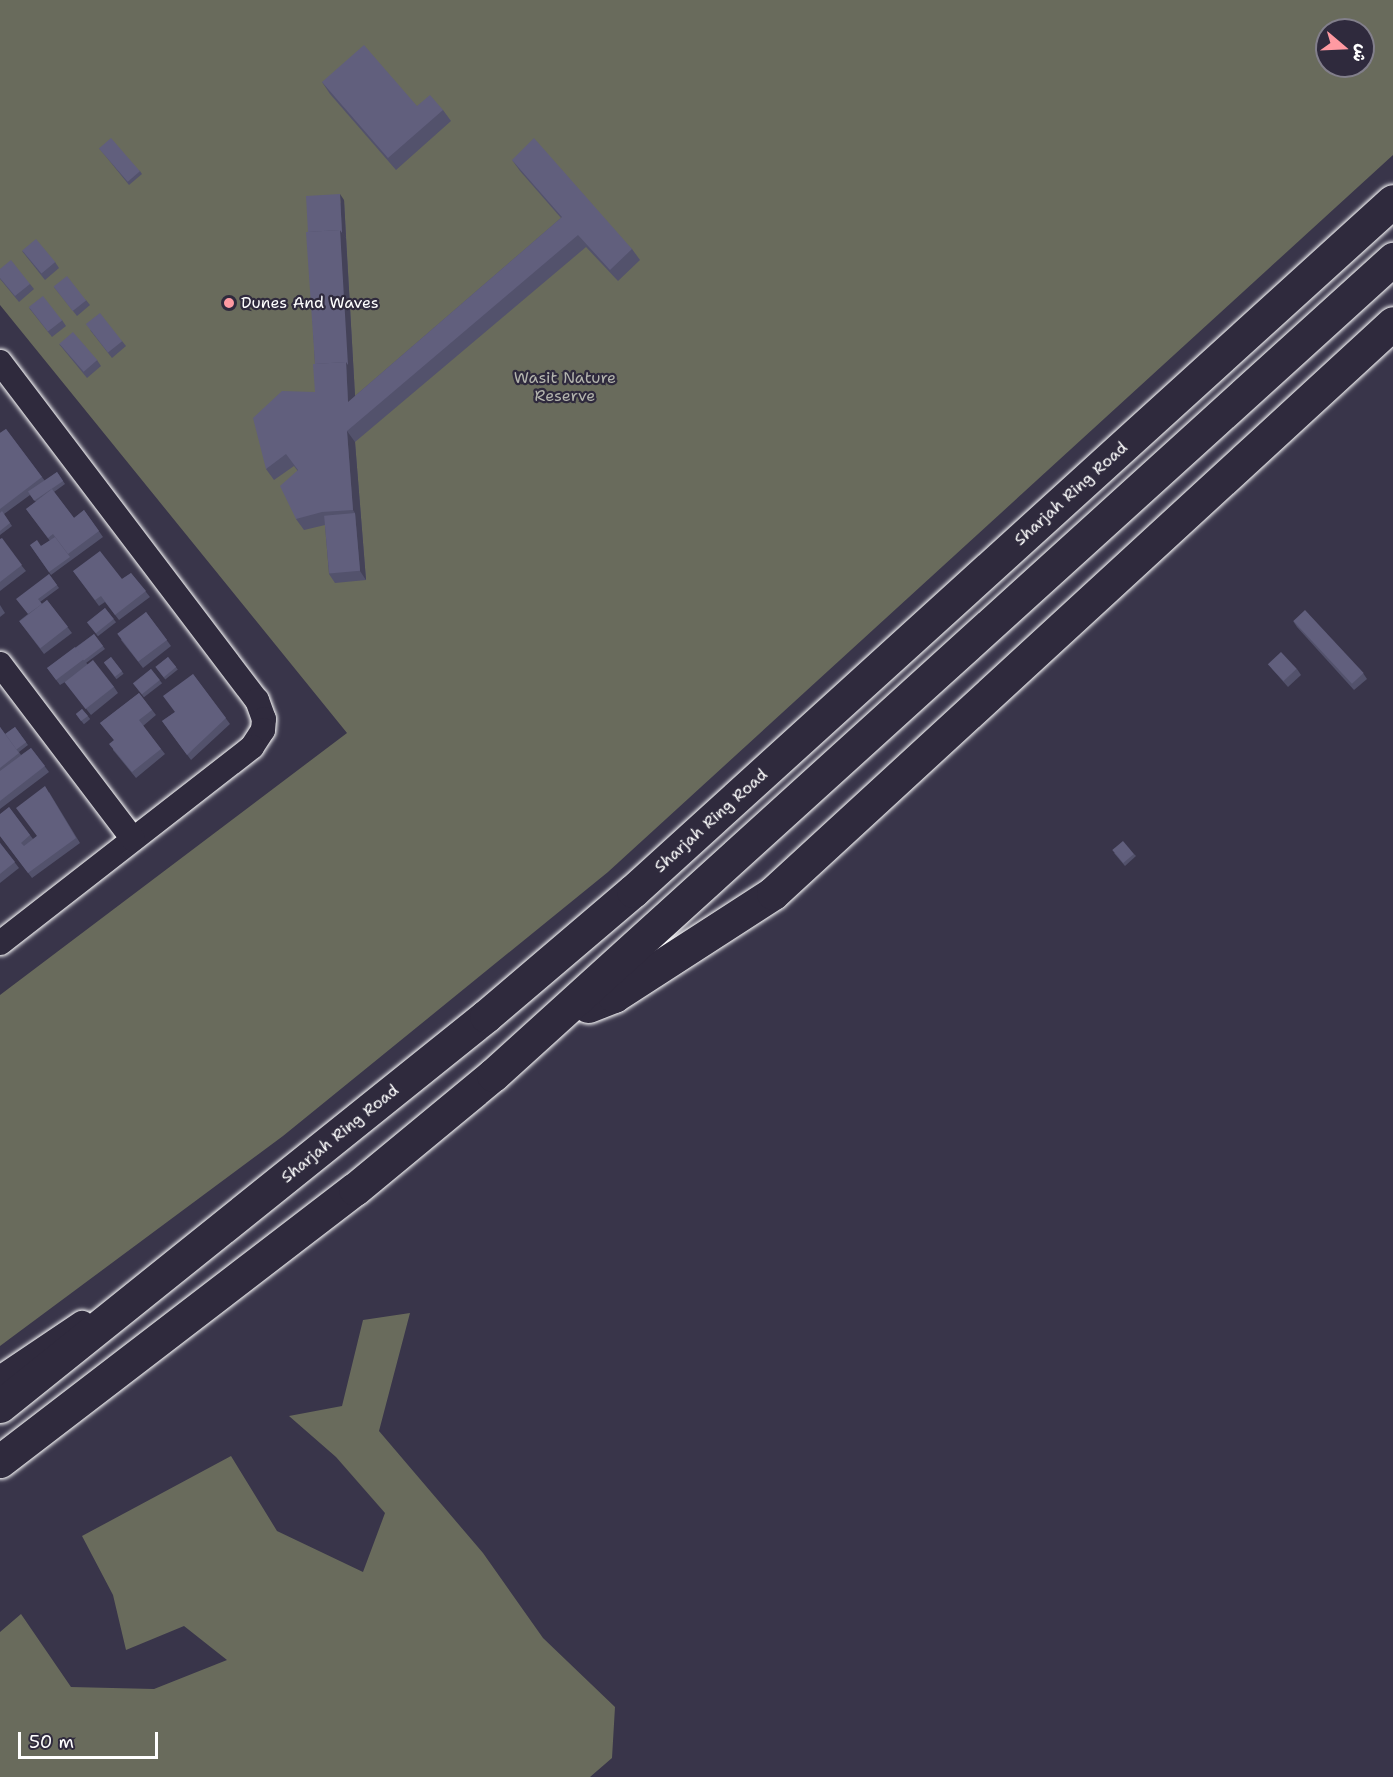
<!DOCTYPE html>
<meta charset="utf-8">
<style>
body{margin:0}
#map{position:relative;width:1393px;height:1777px;overflow:hidden;background:#39354a;font-family:"Shantell Sans","Playpen Sans Arabic",sans-serif}
div>[style]{position:absolute}
[style*='--x']{left:calc(var(--x)*1px);top:calc(var(--y)*1px);width:calc(var(--w)*1px);rotate:calc(var(--a)*1deg)}
.green>*{inset:0;background:#696b5c}
.roads{filter:drop-shadow(0 0 2px #fff) drop-shadow(0 0 2px #fff)}
.minor>*{height:24px;margin:-12px;padding:0 12px;transform-origin:12px;border-radius:12px;background:#2f2a3d}
.highway>*{height:33px;margin:-16.5px;padding:0 16.5px;transform-origin:16.5px;border-radius:16.5px;background:#2f2a3d}
.wall>*{inset:0;background:#53526c;transform-origin:0 0}
.shaded-wall>*{inset:0;background:#444258}
.building>*{inset:0;background:#615f7d;transform-origin:0 0}
.dots>*{width:16px;height:16px;translate:-50% -50%;box-sizing:border-box;border:3px solid #2f2a3d;border-radius:50%}
span{translate:-50% -50%;white-space:nowrap;text-align:center;line-height:1.15;-webkit-text-stroke:4.5px #2f2a3d;paint-order:stroke}
.poi-label{font-size:16px;color:#fff}
.left{translate:0 -50%;text-align:left}
.park-label{font-size:16px;color:#b4b5ae}
.street-label{font-size:16px;color:#fff}
.north{position:absolute;left:1315px;top:18px;width:60px;height:60px;box-sizing:border-box;background:#2f2a3d;border:2px solid #827f8b;border-radius:50%;rotate:109deg;font-size:16px;font-weight:700;line-height:24px;text-align:center;color:#fff}
.north::after{content:'';display:block;margin:auto;width:21px;height:27px;background:#ff9aa2;clip-path:polygon(50% 0,100% 100%,50% 72%,0 100%)}
.scale{position:absolute;left:18px;top:1732px;width:140px;height:27px;box-sizing:border-box;border:3px solid #fff;border-top:0;padding-left:8px;font-size:18px;line-height:21px;white-space:nowrap;color:#fff;-webkit-text-stroke:4px #2f2a3d;paint-order:stroke}
</style>
<div id="map">
<div class="green">
<div style="clip-path:polygon(evenodd,0 0,1393px 0,1393px 155px,608px 872px,283px 1136px,0 1346px,0 995px,347px 733px,0 305px,0 0,1327px 30px,1363px 30px,1363px 66px,1327px 66px,1327px 30px)"></div>
<div style="clip-path:polygon(410px 1313px,379px 1431px,483px 1553px,543px 1638px,615px 1707px,612px 1758px,590px 1777px,0 1777px,0 1632px,21px 1614px,71px 1687px,154px 1689px,227px 1660px,184px 1626px,126px 1650px,113px 1595px,82px 1536px,231px 1456px,277px 1531px,363px 1572px,385px 1513px,336px 1457px,289px 1416px,342px 1406px,363px 1320px)"></div>
</div>
<div class="roads">
<div class="minor">
<div style="--x:0;--y:362;--w:425;--a:52.8"></div>
<div style="--x:257;--y:700;--w:20;--a:70"></div>
<div style="--x:264;--y:719;--w:11;--a:95"></div>
<div style="--x:263;--y:730;--w:20;--a:123"></div>
<div style="--x:252;--y:747;--w:319;--a:142.1"></div>
<div style="--x:0;--y:664;--w:220;--a:52.8"></div>
<div style="--x:0;--y:1378;--w:99;--a:-33.9"></div>
</div>
<div class="highway">
<div style="--x:588;--y:1006;--w:28;--a:-21"></div>
<div style="--x:614;--y:996;--w:189;--a:-32.9"></div>
<div style="--x:773;--y:893;--w:842;--a:-42.59"></div>
<div style="--x:0;--y:1406;--w:623;--a:-38.75"></div>
<div style="--x:486;--y:1016;--w:193;--a:-40.4"></div>
<div style="--x:633;--y:891;--w:1026;--a:-42.24"></div>
<div style="--x:0;--y:1461;--w:447;--a:-37.5"></div>
<div style="--x:355;--y:1189;--w:179;--a:-39.6"></div>
<div style="--x:493;--y:1075;--w:1215;--a:-42.2"></div>
</div>
</div>
<div class="wall">
<div style="clip-path:polygon(322px 82px,417px 106px,443px 110px,451px 121px,396px 170px,330px 94px)"></div>
<div style="clip-path:polygon(99px 148px,140px 171px,142px 174px,129px 185px)"></div>
<div style="clip-path:polygon(512px 160px,632px 249px,640px 260px,618px 281px,586px 247px,355px 442px,366px 580px,335px 583px,329px 574px,325px 525px,304px 530px,296px 519px,297px 470px,294px 466px,274px 480px,266px 469px,315px 392px,315px 364px,308px 232px,344px 200px,355px 396px,561px 218px,520px 171px)"></div>
<div style="clip-path:polygon(22px 251px,55px 262px,59px 268px,45px 280px)"></div>
<div style="clip-path:polygon(0 269px,30px 284px,34px 289px,19px 302px,0 279px)"></div>
<div style="clip-path:polygon(54px 287px,86px 300px,90px 305px,77px 316px)"></div>
<div style="clip-path:polygon(29px 308px,62px 320px,66px 326px,52px 337px)"></div>
<div style="clip-path:polygon(90px 330px,122px 341px,126px 346px,112px 358px)"></div>
<div style="clip-path:polygon(59px 344px,97px 360px,101px 366px,87px 378px)"></div>
<div style="clip-path:polygon(6px 429px,45px 481px,57px 472px,65px 484px,54px 492px,74px 518px,84px 510px,103px 537px,51px 575px,30px 545px,41px 546px,50px 541px,26px 509px,36px 502px,30px 495px,4px 514px,12px 526px,0 535px,0 433px)"></div>
<div style="clip-path:polygon(0 539px,26px 571px,0 591px)"></div>
<div style="clip-path:polygon(73px 571px,122px 579px,131px 573px,150px 597px,119px 620px,105px 602px,99px 606px)"></div>
<div style="clip-path:polygon(49px 574px,59px 588px,40px 602px,42px 604px,47px 600px,72px 633px,44px 654px,19px 621px,28px 614px)"></div>
<div style="clip-path:polygon(0 605px,5px 613px,0 617px)"></div>
<div style="left:105px;top:608px;width:18px;height:23px;rotate:52deg"></div>
<div style="clip-path:polygon(146px 612px,171px 646px,143px 668px,121px 640px)"></div>
<div style="clip-path:polygon(1293px 621px,1363px 673px,1367px 679px,1354px 690px,1297px 627px)"></div>
<div style="clip-path:polygon(94px 634px,105px 649px,86px 663px,86px 662px,87px 664px,114px 687px,118px 693px,91px 715px,65px 682px,60px 685px,47px 668px)"></div>
<div style="left:111px;top:657px;width:21px;height:9px;rotate:53deg"></div>
<div style="left:168px;top:657px;width:16px;height:16px;rotate:52deg"></div>
<div style="clip-path:polygon(1269px 665px,1297px 669px,1301px 675px,1288px 687px,1273px 670px)"></div>
<div style="left:151px;top:669px;width:18px;height:23px;rotate:52deg"></div>
<div style="clip-path:polygon(193px 674px,230px 724px,191px 760px,162px 721px,175px 712px)"></div>
<div style="clip-path:polygon(139px 693px,156px 715px,143px 726px,165px 754px,136px 778px,113px 750px,114px 740px,100px 723px)"></div>
<div style="left:82px;top:709px;width:13px;height:8px;rotate:51deg"></div>
<div style="clip-path:polygon(0 727px,5px 734px,15px 727px,28px 745px,19px 752px,21px 755px,31px 748px,49px 772px,0 809px)"></div>
<div style="clip-path:polygon(49px 792px,80px 843px,32px 878px,0 836px,9px 807px,33px 839px,37px 836px)"></div>
<div style="clip-path:polygon(0 843px,19px 868px,0 883px)"></div>
<div style="clip-path:polygon(1114px 853px,1134px 854px,1136px 856px,1125px 866px)"></div>
</div>
<div class="shaded-wall">
<div style="clip-path:polygon(340px 194px,344px 200px,346px 238px,342px 233px)"></div>
<div style="clip-path:polygon(340px 230px,346px 238px,356px 413px,348px 402px)"></div>
<div style="clip-path:polygon(347px 431px,355px 442px,366px 580px,360px 571px,355px 513px,353px 510px)"></div>
</div>
<div class="building">
<div style="clip-path:polygon(364px 45px,417px 106px,430px 95px,443px 110px,388px 158px,322px 82px)"></div>
<div style="left:111px;top:138px;width:44px;height:16px;rotate:49deg"></div>
<div style="clip-path:polygon(534px 138px,632px 249px,610px 270px,578px 235px,347px 431px,353px 510px,322px 512px,296px 519px,280px 486px,298px 470px,286px 454px,266px 469px,253px 418px,282px 391px,315px 392px,313px 364px,346px 362px,348px 402px,562px 217px,512px 160px)"></div>
<div style="clip-path:polygon(340px 194px,342px 233px,340px 230px,308px 232px,306px 196px)"></div>
<div style="clip-path:polygon(340px 230px,348px 365px,346px 362px,315px 364px,306px 232px)"></div>
<div style="left:36px;top:239px;width:30px;height:18px;rotate:50deg"></div>
<div style="clip-path:polygon(11px 260px,30px 284px,15px 296px,0 278px,0 269px)"></div>
<div style="left:67px;top:276px;width:31px;height:17px;rotate:52deg"></div>
<div style="left:43px;top:296px;width:31px;height:18px;rotate:52deg"></div>
<div style="left:100px;top:313px;width:36px;height:18px;rotate:52deg"></div>
<div style="left:73px;top:332px;width:37px;height:18px;rotate:49deg"></div>
<div style="clip-path:polygon(6px 429px,42px 477px,0 509px,0 433px)"></div>
<div style="left:57px;top:472px;width:11px;height:35px;rotate:56deg"></div>
<div style="clip-path:polygon(52px 489px,74px 518px,84px 510px,99px 531px,68px 554px,53px 534px,48px 538px,26px 509px)"></div>
<div style="clip-path:polygon(2px 511px,10px 523px,0 531px,0 513px)"></div>
<div style="left:355px;top:513px;width:58px;height:31px;rotate:85deg"></div>
<div style="clip-path:polygon(55px 537px,70px 557px,49px 572px,30px 545px,37px 540px,41px 546px)"></div>
<div style="clip-path:polygon(2px 538px,22px 565px,0 582px,0 539px)"></div>
<div style="clip-path:polygon(100px 551px,122px 579px,131px 573px,146px 591px,115px 615px,101px 596px,95px 600px,73px 571px)"></div>
<div style="clip-path:polygon(49px 574px,57px 585px,38px 599px,42px 604px,28px 614px,16px 599px)"></div>
<div style="left:47px;top:600px;width:34px;height:35px;rotate:52deg"></div>
<div style="left:105px;top:608px;width:14px;height:23px;rotate:51deg"></div>
<div style="left:1305px;top:610px;width:86px;height:16px;rotate:47deg"></div>
<div style="left:146px;top:612px;width:35px;height:36px;rotate:53deg"></div>
<div style="left:94px;top:634px;width:15px;height:24px;rotate:53deg"></div>
<div style="left:75px;top:647px;width:15px;height:35px;rotate:53deg"></div>
<div style="left:1281px;top:652px;width:23px;height:18px;rotate:47deg"></div>
<div style="left:111px;top:657px;width:18px;height:9px;rotate:52deg"></div>
<div style="left:168px;top:657px;width:13px;height:16px;rotate:51deg"></div>
<div style="left:93px;top:660px;width:34px;height:36px;rotate:52deg"></div>
<div style="left:151px;top:669px;width:14px;height:23px;rotate:51deg"></div>
<div style="clip-path:polygon(193px 674px,226px 718px,187px 755px,162px 721px,175px 712px,163px 696px)"></div>
<div style="clip-path:polygon(139px 693px,152px 710px,139px 720px,161px 749px,132px 772px,109px 744px,114px 740px,100px 723px)"></div>
<div style="clip-path:polygon(82px 709px,88px 716px,81px 721px,76px 714px)"></div>
<div style="clip-path:polygon(0 727px,19px 753px,0 768px)"></div>
<div style="left:15px;top:727px;width:19px;height:12px;rotate:54deg"></div>
<div style="clip-path:polygon(31px 748px,45px 766px,0 801px,0 771px)"></div>
<div style="clip-path:polygon(45px 786px,76px 838px,28px 873px,0 836px,0 814px,9px 807px,30px 835px,21px 843px,24px 846px,37px 836px,16px 808px)"></div>
<div style="left:1123px;top:841px;width:17px;height:14px;rotate:50deg"></div>
<div style="clip-path:polygon(0 843px,15px 862px,0 874px)"></div>
</div>
<div class="dots">
<div style="left:229px;top:303px;background:#ff9aa2"></div>
</div>
<div class="poi-label">
<span class="left" style="left:241px;top:303px">Dunes And Waves</span>
</div>
<div class="park-label">
<span style="left:565px;top:387px">Wasit Nature<br>Reserve</span>
</div>
<div class="street-label">
<span style="left:1071px;top:494px;rotate:-42deg">Sharjah Ring Road</span>
<span style="left:711px;top:821px;rotate:-42deg">Sharjah Ring Road</span>
<span style="left:340px;top:1134px;rotate:-39deg">Sharjah Ring Road</span>
</div>
<div class="north">ش</div>
<div class="scale">50 m</div>
</div>
